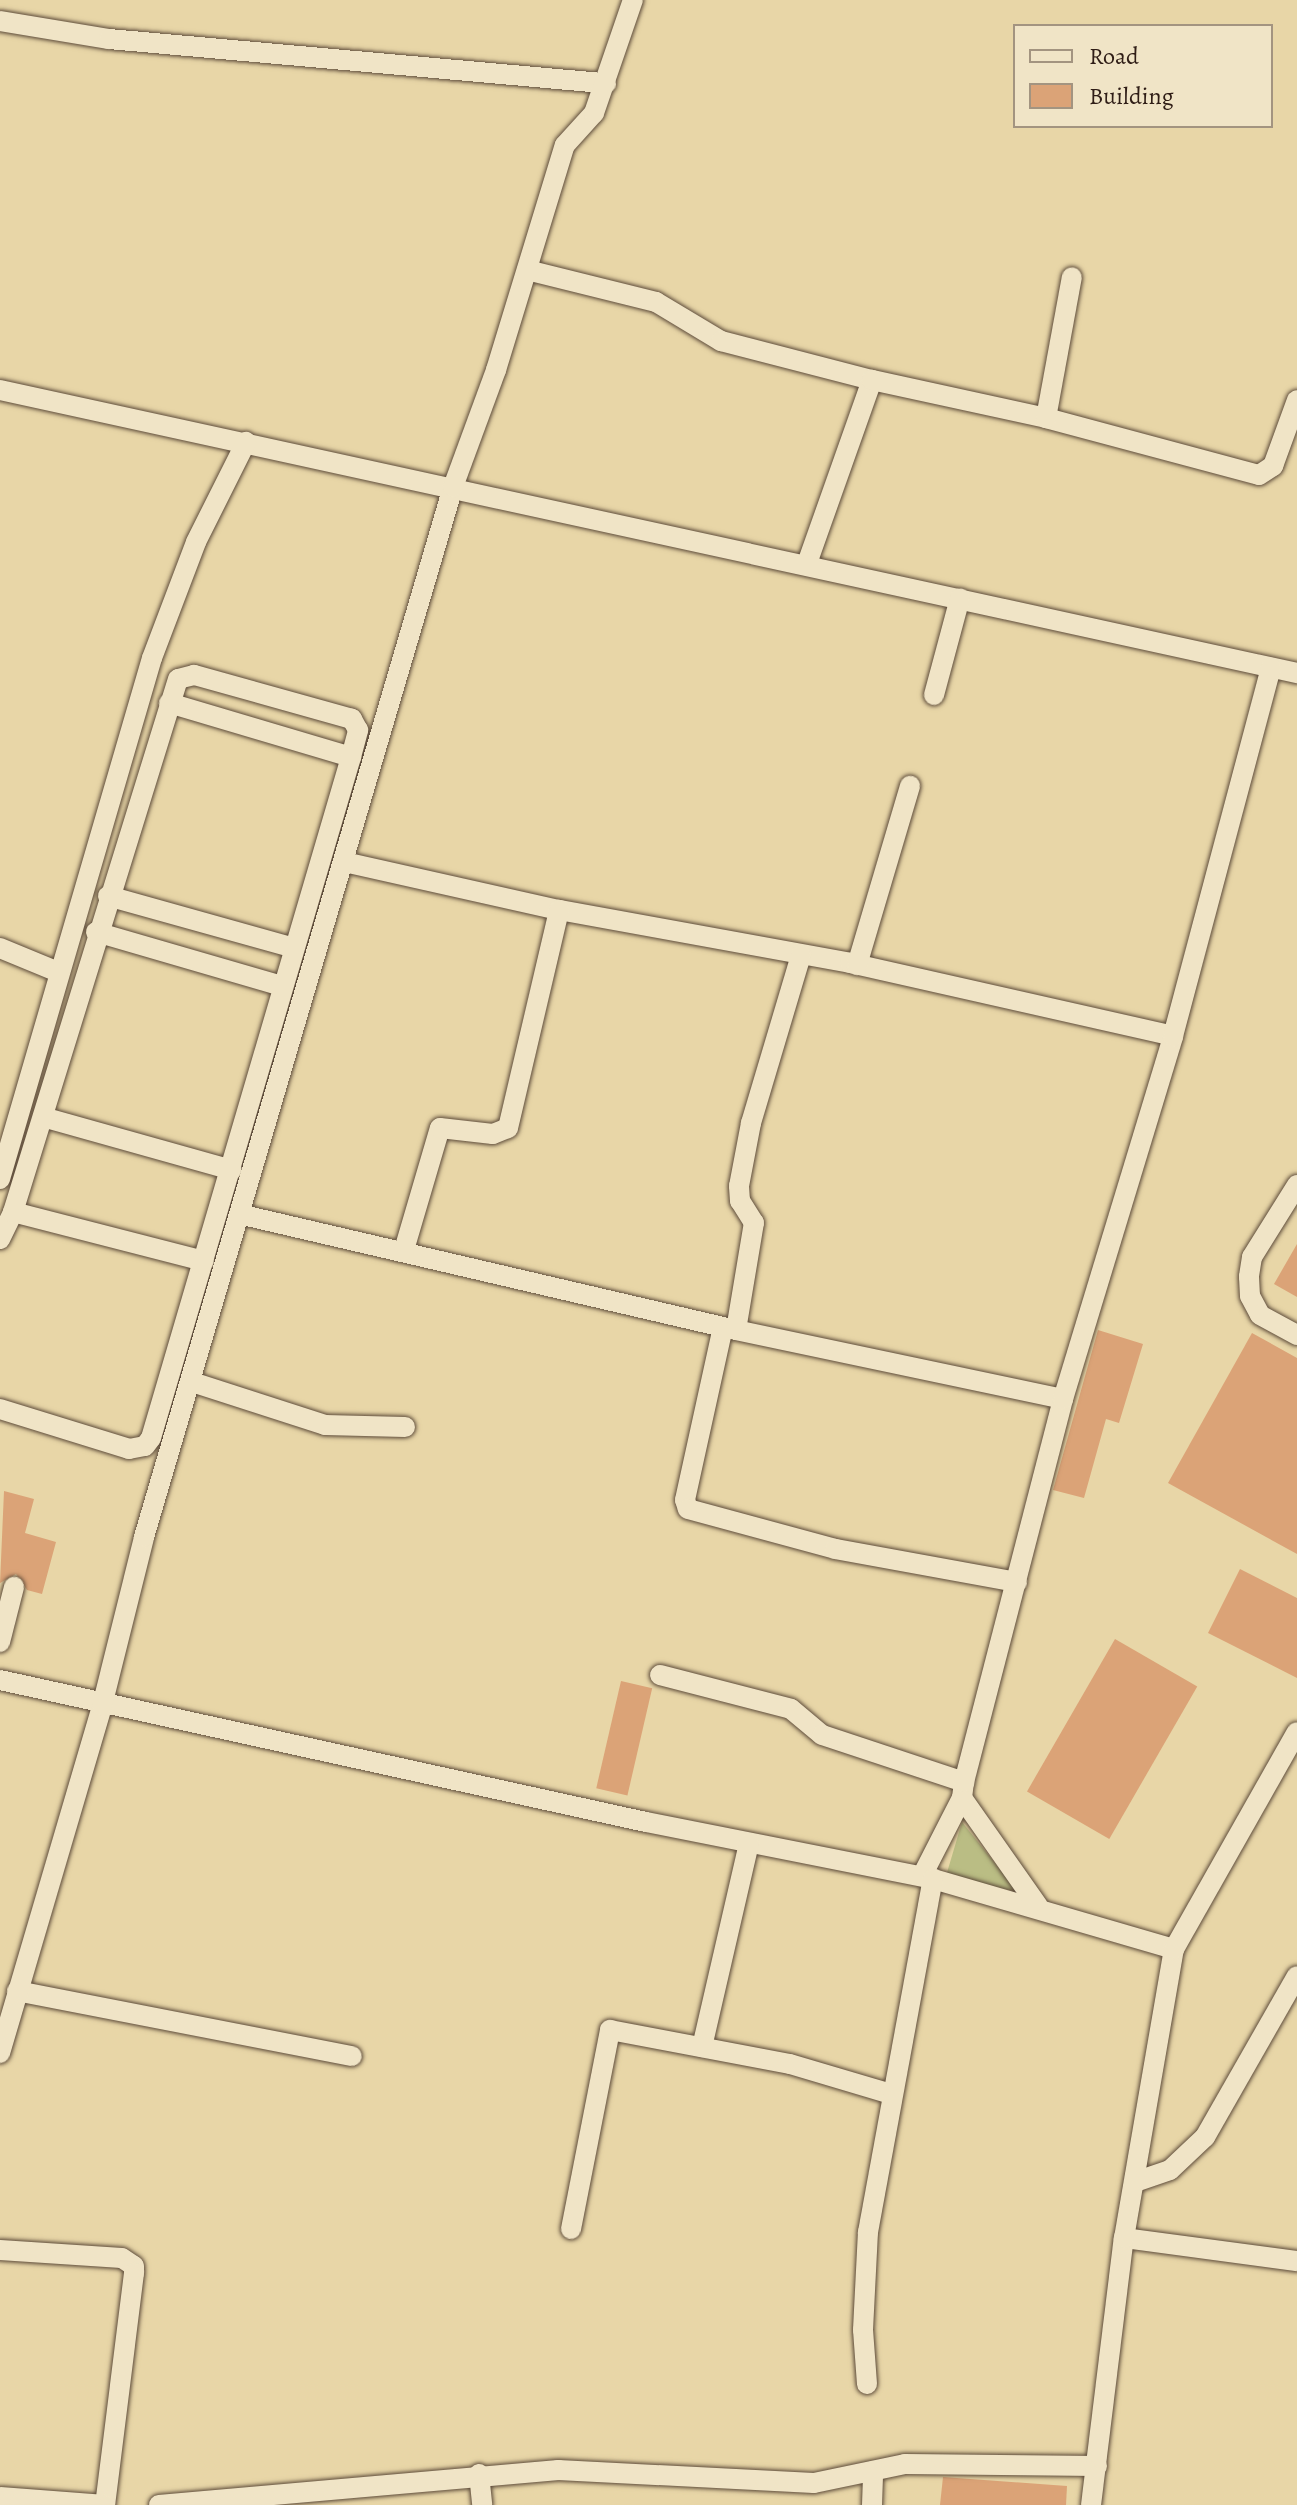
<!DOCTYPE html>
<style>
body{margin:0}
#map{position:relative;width:1297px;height:2505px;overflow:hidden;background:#e8d6a7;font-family:Alegreya,serif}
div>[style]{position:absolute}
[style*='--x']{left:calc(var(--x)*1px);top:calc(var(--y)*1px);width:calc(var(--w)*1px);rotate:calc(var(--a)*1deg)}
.green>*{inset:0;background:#babd84}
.building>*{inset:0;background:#dba377;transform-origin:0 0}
.roads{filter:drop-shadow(0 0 2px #5d4b3a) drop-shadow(0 0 2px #5d4b3a)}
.minor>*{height:20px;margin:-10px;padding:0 10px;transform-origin:10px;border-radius:10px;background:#f0e4c6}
span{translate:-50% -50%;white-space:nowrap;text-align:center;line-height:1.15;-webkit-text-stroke:6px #f0e4c6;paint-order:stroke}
.legend{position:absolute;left:1013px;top:24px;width:260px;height:104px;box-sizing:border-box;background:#f0e4c6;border:2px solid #a39480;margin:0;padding:10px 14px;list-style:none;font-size:24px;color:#2f1d16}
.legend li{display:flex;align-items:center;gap:16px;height:40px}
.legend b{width:40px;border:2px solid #a39480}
</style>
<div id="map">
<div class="green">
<div style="clip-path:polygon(962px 1822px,1018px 1892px,946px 1876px)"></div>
</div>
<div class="building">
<div style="clip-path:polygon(1297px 1244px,1297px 1297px,1274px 1284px)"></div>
<div style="clip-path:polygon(1098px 1330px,1143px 1344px,1119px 1423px,1106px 1419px,1084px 1498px,1053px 1490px)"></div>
<div style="clip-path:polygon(1252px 1333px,1297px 1358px,1297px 1554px,1168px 1483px)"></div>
<div style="clip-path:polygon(4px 1491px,34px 1499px,25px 1533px,56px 1542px,42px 1594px,27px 1590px,16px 1574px,0 1583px)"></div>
<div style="clip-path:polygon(1240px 1569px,1297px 1598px,1297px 1678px,1208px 1633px)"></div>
<div style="left:1115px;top:1639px;width:95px;height:176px;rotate:30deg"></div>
<div style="left:621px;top:1681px;width:32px;height:110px;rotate:13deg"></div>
<div style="clip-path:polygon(943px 2477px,1067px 2486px,1066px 2505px,940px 2505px)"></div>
</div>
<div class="roads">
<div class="minor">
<div style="--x:0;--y:21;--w:110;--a:9.4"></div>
<div style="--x:109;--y:39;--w:499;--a:5.1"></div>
<div style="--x:527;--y:270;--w:133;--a:13.9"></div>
<div style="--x:656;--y:302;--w:76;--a:31"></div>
<div style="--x:721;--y:341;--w:156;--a:14.5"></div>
<div style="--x:872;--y:380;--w:195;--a:109.5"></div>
<div style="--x:872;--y:380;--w:178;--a:12.3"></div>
<div style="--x:1046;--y:418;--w:220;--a:15"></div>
<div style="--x:1259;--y:475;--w:17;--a:-33"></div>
<div style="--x:1273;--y:466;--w:70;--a:-70"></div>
<div style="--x:0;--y:390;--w:1328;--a:12.31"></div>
<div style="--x:1046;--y:418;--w:143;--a:-79.6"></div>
<div style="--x:934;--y:695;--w:100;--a:-75"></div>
<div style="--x:169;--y:703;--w:190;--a:16.5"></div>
<div style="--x:344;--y:862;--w:220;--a:12.6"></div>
<div style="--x:559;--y:910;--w:296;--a:10.3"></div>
<div style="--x:850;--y:963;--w:331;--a:12.7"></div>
<div style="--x:108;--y:896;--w:193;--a:15.6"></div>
<div style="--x:96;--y:932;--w:194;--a:16.2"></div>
<div style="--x:0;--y:948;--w:63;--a:22.5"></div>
<div style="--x:857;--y:965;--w:187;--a:-73.5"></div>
<div style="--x:43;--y:1117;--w:196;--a:15.7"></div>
<div style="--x:0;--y:1179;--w:543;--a:-73.74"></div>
<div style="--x:152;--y:658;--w:124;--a:-69.2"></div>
<div style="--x:196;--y:542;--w:112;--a:-63.4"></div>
<div style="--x:1297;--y:1185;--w:85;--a:122"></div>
<div style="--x:1252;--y:1257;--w:20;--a:99"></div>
<div style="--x:1249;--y:1277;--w:19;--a:87"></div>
<div style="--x:1250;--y:1296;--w:21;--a:62"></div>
<div style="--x:1260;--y:1315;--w:42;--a:28.4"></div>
<div style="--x:243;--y:1215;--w:506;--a:13.13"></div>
<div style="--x:736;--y:1330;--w:334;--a:11.9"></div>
<div style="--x:0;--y:1239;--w:30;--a:-64"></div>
<div style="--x:13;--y:1212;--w:197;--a:14.4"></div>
<div style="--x:404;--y:1250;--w:127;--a:-73.6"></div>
<div style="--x:440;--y:1128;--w:53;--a:6.5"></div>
<div style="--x:493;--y:1134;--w:16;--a:-22"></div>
<div style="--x:508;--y:1128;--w:224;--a:-76.8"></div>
<div style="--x:723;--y:1327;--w:177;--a:102.4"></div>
<div style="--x:685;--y:1500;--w:9;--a:72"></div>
<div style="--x:688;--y:1509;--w:152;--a:15.2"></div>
<div style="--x:835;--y:1549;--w:185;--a:10.3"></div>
<div style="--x:736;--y:1330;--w:109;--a:-80.5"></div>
<div style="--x:754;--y:1223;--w:26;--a:-122"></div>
<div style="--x:740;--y:1201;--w:15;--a:-94"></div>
<div style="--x:739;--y:1186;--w:64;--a:-79.2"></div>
<div style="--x:751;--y:1123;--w:175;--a:-73.4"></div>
<div style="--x:192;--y:1382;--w:140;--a:17.9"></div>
<div style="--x:325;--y:1425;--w:80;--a:1.4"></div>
<div style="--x:0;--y:1409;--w:135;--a:17.2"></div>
<div style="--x:129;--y:1449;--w:16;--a:-11"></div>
<div style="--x:145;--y:1446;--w:10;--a:-53"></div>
<div style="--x:151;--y:1438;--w:710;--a:-73.63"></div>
<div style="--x:351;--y:757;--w:28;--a:-75"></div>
<div style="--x:358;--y:730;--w:13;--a:-119"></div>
<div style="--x:352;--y:719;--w:164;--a:-164.4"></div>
<div style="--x:194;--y:675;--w:16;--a:166"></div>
<div style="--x:178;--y:679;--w:558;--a:107.2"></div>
<div style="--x:0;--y:1642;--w:57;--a:-75.7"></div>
<div style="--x:660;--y:1675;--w:135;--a:14.5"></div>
<div style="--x:791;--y:1709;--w:40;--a:40"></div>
<div style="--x:822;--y:1735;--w:150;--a:18.3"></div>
<div style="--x:0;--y:1680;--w:661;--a:12.4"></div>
<div style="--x:646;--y:1822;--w:293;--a:11.2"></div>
<div style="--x:933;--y:1879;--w:251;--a:16.2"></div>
<div style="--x:922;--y:1876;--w:88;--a:-62.9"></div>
<div style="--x:1038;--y:1906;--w:132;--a:-125.1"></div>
<div style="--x:962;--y:1798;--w:16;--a:-83"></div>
<div style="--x:964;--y:1782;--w:396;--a:-75.5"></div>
<div style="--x:1063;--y:1399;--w:379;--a:-73.1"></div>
<div style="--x:1173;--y:1036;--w:381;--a:-75.1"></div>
<div style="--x:17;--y:1991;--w:341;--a:11"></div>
<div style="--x:702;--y:2047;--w:209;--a:-77"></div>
<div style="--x:0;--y:2053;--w:362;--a:-73.6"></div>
<div style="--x:102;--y:1706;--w:174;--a:-76"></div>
<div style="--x:144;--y:1537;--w:1095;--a:-73.6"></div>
<div style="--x:453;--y:487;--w:125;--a:-69.8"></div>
<div style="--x:496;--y:370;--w:235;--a:-73"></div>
<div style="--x:565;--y:145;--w:43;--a:-47.8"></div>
<div style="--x:594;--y:113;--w:120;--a:-71"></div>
<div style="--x:1135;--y:2182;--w:37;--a:-19"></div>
<div style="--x:1170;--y:2170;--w:48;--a:-43.3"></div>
<div style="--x:1205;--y:2137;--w:185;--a:-60.3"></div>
<div style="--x:571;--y:2229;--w:203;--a:-78.9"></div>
<div style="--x:610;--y:2030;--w:183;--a:10.7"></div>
<div style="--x:790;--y:2064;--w:105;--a:16.5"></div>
<div style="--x:1124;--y:2238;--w:175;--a:7.6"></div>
<div style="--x:0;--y:2250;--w:122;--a:3.8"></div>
<div style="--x:122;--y:2258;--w:14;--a:34"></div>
<div style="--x:134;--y:2266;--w:7;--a:90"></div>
<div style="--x:134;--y:2273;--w:234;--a:97.1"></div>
<div style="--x:105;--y:2505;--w:105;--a:-175.6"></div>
<div style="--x:867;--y:2384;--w:54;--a:-94.2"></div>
<div style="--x:863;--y:2330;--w:98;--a:-87.1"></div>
<div style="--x:868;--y:2232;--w:359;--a:-79.6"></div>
<div style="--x:479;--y:2474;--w:31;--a:84"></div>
<div style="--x:159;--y:2505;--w:401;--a:-5"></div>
<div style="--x:558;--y:2470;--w:256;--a:2.9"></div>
<div style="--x:814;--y:2483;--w:93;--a:-11.8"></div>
<div style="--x:905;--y:2464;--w:192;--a:0.6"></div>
<div style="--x:872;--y:2505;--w:34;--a:-88"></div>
<div style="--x:1091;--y:2505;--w:269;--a:-83"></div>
<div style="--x:1124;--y:2238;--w:293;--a:-80.2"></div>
<div style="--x:1174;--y:1949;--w:249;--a:-60.5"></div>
</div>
</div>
<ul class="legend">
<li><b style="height:10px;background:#f0e4c6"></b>Road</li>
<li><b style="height:22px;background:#dba377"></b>Building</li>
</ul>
</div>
